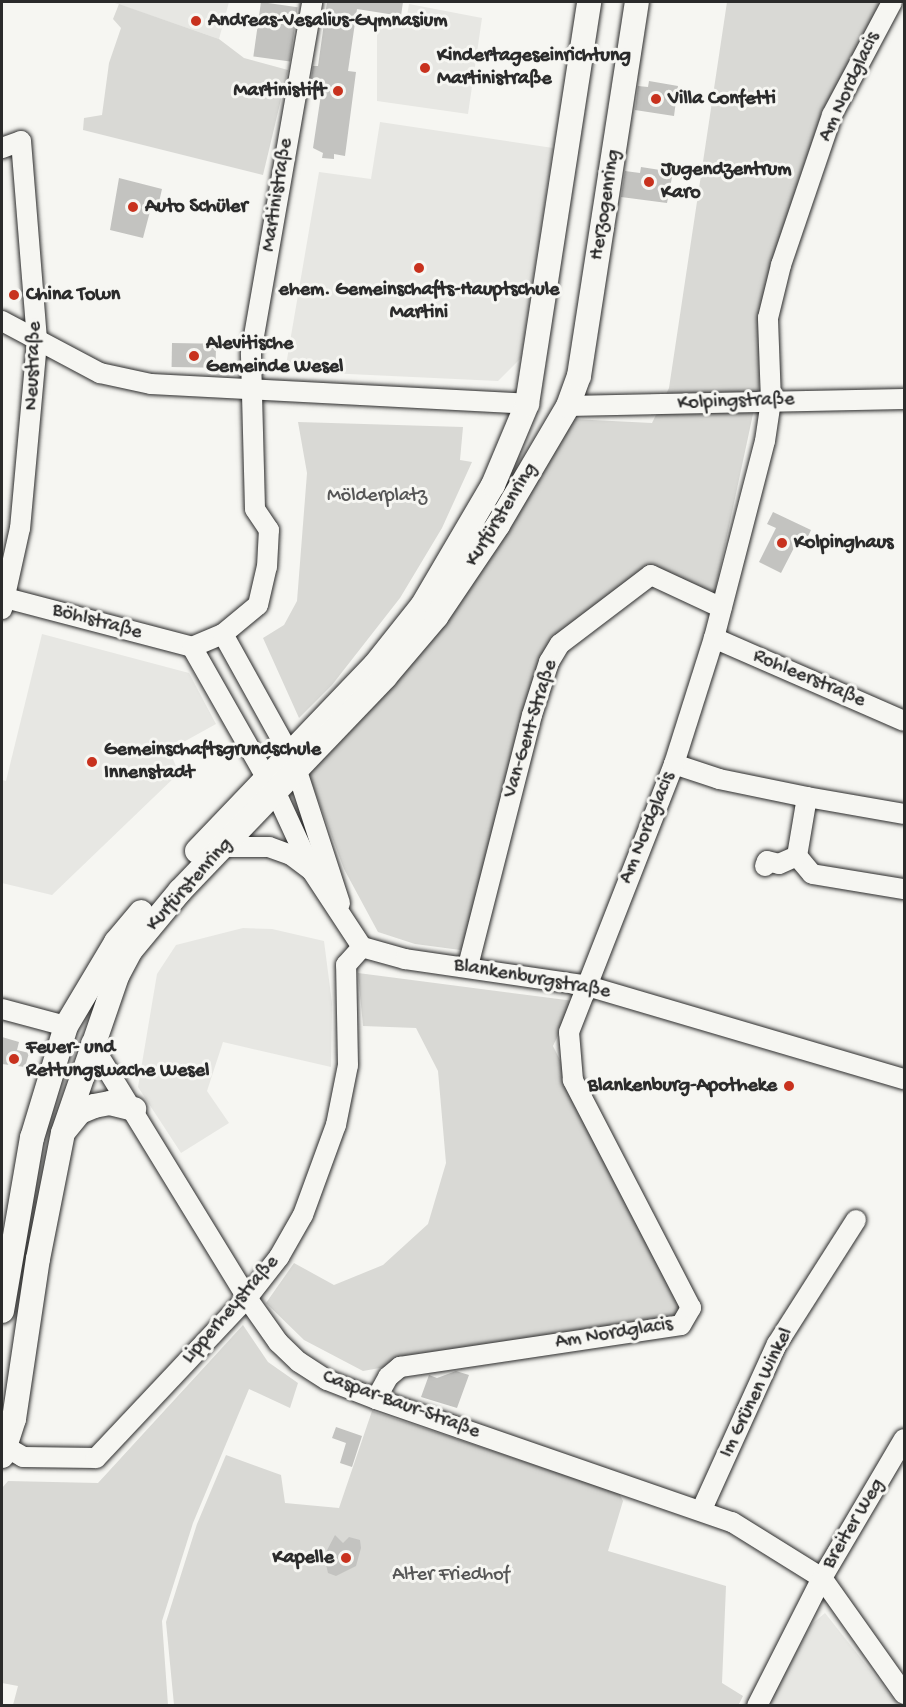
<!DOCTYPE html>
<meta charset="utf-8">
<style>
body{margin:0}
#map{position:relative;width:906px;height:1707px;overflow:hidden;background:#f6f6f2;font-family:"Gochi Hand",sans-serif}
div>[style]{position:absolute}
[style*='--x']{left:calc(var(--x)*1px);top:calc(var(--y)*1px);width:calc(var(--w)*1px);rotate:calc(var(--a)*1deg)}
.built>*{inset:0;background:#e7e7e3}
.green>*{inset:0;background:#d9d9d5}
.building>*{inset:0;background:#c3c3c0;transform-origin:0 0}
.roads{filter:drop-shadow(0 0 2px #2b2b2b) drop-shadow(0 0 2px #2b2b2b)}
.minor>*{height:20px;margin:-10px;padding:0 10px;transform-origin:10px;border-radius:10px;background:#f6f6f2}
.major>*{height:24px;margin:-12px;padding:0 12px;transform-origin:12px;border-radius:12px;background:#f6f6f2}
.dots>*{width:16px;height:16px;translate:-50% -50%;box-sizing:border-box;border:3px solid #f6f6f2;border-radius:50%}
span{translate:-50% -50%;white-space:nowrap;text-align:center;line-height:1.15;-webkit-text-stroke:6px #f6f6f2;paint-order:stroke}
.poi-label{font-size:20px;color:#2b2b2b;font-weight:700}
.left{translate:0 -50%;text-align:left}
.right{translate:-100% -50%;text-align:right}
.street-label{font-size:20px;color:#2b2b2b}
.park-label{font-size:20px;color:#565656}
.frame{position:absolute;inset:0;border:3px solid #2b2b2b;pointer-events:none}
</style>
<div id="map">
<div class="built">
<div style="clip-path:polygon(112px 2px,229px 2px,219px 39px)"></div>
<div style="clip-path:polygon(409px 4px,482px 18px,468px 114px,377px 101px,377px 17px,406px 22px)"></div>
<div style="clip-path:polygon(380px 122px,553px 148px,521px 358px,498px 381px,285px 371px,319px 172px,371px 179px)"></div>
<div style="clip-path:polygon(42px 634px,189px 673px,216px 724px,169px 750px,179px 773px,52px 895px,2px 883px,2px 780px,6px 781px)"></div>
<div style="clip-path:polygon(243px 928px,272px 929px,324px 941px,332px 1003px,331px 1067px,223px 1042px,207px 1091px,229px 1123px,181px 1153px,138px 1087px,157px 974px,176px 945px)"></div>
<div style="clip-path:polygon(825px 1613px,898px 1705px,767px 1706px,811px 1625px)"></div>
</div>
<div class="green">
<div style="clip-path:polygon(727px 2px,885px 2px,761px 319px,759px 386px,715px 592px,651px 569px,555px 644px,468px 951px,415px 944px,378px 932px,344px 869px,308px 773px,572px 419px,652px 423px,669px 388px)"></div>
<div style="clip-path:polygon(119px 4px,219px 39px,244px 58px,288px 70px,263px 175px,83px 130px,84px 118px,102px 115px,109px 63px,121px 28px,113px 19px)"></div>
<div style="clip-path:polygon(298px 422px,463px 427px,460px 460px,472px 462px,442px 528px,400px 598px,332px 685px,299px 718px,263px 638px,284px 625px,297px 601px,307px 473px)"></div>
<div style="clip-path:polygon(358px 973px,574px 1001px,553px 1046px,685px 1313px,363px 1371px,304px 1340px,266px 1303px,294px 1263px,334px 1285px,383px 1265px,428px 1224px,446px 1163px,438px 1071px,416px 1028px,363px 1026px)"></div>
<div style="clip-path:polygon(243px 1325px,268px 1362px,298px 1383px,290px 1408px,249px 1389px,193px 1523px,162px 1621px,168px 1705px,13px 1705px,18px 1686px,2px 1683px,2px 1488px,8px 1481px,98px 1483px)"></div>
<div style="clip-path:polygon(372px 1411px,619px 1493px,623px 1501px,608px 1551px,726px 1586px,722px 1683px,743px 1696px,738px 1706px,174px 1705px,166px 1622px,197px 1524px,226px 1455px,281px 1475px,285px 1503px,339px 1508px)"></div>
</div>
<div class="building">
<div style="left:261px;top:2px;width:37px;height:55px;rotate:8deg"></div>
<div style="clip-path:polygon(327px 2px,403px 2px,401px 16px,357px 9px,348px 71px,356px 72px,345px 156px,334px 154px,334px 159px,322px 158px,323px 153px,313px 148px,323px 81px,311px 79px,313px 66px,318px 66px)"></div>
<div style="clip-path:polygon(649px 81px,678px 86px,674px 116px,635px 110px,638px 86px,648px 87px)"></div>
<div style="clip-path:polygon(641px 167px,673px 172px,667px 203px,621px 197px,625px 171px,640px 173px)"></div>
<div style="clip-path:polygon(119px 178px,162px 189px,159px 202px,153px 200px,143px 238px,110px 230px)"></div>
<div style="left:172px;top:343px;width:44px;height:24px;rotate:1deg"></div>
<div style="clip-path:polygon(773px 512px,811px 530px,804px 545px,797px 542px,781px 573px,759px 562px,776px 528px,767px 524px)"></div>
<div style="clip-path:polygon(2px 1037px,19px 1042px,17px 1050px,29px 1053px,25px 1067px,2px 1064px)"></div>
<div style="clip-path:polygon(456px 1371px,469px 1375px,457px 1408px,421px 1397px,429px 1375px,437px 1378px)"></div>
<div style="clip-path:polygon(336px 1427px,362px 1436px,352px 1467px,340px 1463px,346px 1443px,332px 1438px)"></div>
<div style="clip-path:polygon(335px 1535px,343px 1543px,349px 1537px,360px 1540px,361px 1548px,356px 1566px,336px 1576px,328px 1573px,324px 1556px)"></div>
</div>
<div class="roads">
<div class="minor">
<div style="--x:2;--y:148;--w:20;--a:-20"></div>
<div style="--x:21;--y:141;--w:202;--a:85.4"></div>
<div style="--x:37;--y:342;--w:187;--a:95.2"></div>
<div style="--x:20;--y:528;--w:83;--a:102.5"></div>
<div style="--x:2;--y:321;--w:111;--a:28"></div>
<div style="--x:100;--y:373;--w:52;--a:12.2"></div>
<div style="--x:151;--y:384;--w:377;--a:3"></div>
<div style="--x:568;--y:406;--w:336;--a:-1.2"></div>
<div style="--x:2;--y:597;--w:196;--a:14.7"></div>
<div style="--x:223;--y:634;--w:136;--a:61"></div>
<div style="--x:714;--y:638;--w:207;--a:23.6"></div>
<div style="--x:192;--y:647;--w:34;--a:-23"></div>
<div style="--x:223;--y:634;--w:45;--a:-39.6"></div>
<div style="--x:258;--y:605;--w:39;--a:-77"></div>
<div style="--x:267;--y:567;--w:37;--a:-87"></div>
<div style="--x:269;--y:530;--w:25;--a:-124"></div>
<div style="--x:255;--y:509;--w:156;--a:-91.5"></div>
<div style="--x:251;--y:353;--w:356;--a:-80.1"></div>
<div style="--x:192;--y:647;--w:150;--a:60.4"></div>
<div style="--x:674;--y:764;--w:47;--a:18.4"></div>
<div style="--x:719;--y:779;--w:90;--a:11.6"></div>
<div style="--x:807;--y:797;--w:60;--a:99.6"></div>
<div style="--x:797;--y:856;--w:23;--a:50"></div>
<div style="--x:812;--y:874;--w:93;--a:9.3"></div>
<div style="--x:297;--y:771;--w:139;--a:72"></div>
<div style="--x:276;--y:793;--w:86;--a:65.2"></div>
<div style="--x:312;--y:871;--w:91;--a:56.7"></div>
<div style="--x:362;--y:947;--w:45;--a:15.6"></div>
<div style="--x:405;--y:959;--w:181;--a:8.3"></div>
<div style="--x:584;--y:985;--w:334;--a:16.4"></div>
<div style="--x:807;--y:797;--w:98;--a:9.9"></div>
<div style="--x:224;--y:847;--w:45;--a:0"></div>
<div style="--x:269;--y:847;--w:23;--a:20"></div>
<div style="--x:291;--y:855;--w:25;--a:37"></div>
<div style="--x:765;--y:866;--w:5;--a:-68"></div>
<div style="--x:767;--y:861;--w:12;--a:14"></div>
<div style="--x:779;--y:864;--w:20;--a:-24"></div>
<div style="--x:468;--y:966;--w:259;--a:-75.7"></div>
<div style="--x:532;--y:715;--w:56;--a:-72.2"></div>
<div style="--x:549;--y:662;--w:21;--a:-59"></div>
<div style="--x:560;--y:644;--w:114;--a:-37.2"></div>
<div style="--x:651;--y:575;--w:78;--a:24.9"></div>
<div style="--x:2;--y:1009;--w:66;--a:14.9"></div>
<div style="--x:91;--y:1043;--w:299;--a:58.5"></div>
<div style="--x:247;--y:1298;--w:54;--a:54.8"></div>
<div style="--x:278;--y:1342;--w:29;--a:44"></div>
<div style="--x:299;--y:1362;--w:33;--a:33"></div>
<div style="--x:327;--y:1380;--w:53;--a:21.2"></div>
<div style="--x:376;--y:1399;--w:377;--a:19.1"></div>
<div style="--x:732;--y:1522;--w:106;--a:31.9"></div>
<div style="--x:822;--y:1578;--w:142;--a:54.7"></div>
<div style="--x:376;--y:1399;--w:25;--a:-61"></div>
<div style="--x:388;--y:1377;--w:16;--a:-40"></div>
<div style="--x:400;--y:1367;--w:284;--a:-8.5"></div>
<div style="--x:681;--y:1325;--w:20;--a:-60"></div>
<div style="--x:691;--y:1308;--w:257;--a:-117.4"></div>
<div style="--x:573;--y:1080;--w:48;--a:-94.8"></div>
<div style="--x:569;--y:1032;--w:288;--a:-68.6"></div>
<div style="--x:674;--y:764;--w:132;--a:-72.4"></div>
<div style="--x:714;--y:638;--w:203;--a:-75.5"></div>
<div style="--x:765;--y:441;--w:40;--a:-81.5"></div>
<div style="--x:771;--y:401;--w:83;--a:-92.1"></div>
<div style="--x:768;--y:318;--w:55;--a:-76.2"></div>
<div style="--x:781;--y:265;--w:158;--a:-71.2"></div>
<div style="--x:832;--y:115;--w:128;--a:-62"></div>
<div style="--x:6;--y:1447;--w:20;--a:30"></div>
<div style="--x:23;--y:1457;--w:73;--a:0.8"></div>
<div style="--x:96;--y:1458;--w:220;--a:-46.7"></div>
<div style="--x:247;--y:1298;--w:52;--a:-52"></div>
<div style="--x:279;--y:1257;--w:48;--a:-60.3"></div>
<div style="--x:303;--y:1215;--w:96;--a:-69.9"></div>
<div style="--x:336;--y:1125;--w:61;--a:-78.7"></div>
<div style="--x:348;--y:1065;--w:100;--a:-91.1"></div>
<div style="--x:346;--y:965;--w:24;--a:-48"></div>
<div style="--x:702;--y:1509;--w:181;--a:-65.6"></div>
<div style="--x:777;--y:1344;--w:147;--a:-57.5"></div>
<div style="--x:757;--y:1706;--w:144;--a:-63.1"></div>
<div style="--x:822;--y:1578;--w:161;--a:-59.5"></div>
</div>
<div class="major">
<div style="--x:197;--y:851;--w:257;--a:-46.3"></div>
<div style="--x:375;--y:665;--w:75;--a:-51.5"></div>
<div style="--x:422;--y:606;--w:140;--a:-59.6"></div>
<div style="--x:493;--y:485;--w:88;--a:-67.2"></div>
<div style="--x:527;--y:404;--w:407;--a:-81.2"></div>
<div style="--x:66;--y:1129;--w:22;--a:-51"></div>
<div style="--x:80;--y:1112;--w:15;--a:-23"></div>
<div style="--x:94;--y:1106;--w:16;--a:-11"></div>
<div style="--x:110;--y:1103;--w:25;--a:14"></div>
<div style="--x:2;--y:1311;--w:176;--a:-80.2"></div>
<div style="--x:32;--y:1138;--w:117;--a:-73.1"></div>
<div style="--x:66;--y:1026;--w:98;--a:-59.2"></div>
<div style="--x:116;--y:942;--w:39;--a:-50"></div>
<div style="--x:2;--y:1456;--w:39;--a:-72"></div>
<div style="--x:14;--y:1419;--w:162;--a:-81.5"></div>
<div style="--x:38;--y:1259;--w:128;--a:-78.8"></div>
<div style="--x:63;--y:1133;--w:166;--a:-71"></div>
<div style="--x:117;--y:976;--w:30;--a:-62"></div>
<div style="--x:131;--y:950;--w:77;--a:-50.3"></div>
<div style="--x:180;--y:891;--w:296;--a:-46.2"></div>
<div style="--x:385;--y:677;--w:79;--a:-49.6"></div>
<div style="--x:436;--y:617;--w:111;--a:-56"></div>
<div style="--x:498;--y:525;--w:138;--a:-59.5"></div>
<div style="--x:568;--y:406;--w:32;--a:-70"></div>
<div style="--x:579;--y:376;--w:378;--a:-81.2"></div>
</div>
</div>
<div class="dots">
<div style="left:196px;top:21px;background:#c8321e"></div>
<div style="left:425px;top:68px;background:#c8321e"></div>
<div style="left:338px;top:91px;background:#c8321e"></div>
<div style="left:656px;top:99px;background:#c8321e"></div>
<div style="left:649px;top:182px;background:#c8321e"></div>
<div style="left:133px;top:207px;background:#c8321e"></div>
<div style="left:419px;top:268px;background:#c8321e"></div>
<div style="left:14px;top:295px;background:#c8321e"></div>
<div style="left:194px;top:356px;background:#c8321e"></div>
<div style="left:782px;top:543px;background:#c8321e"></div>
<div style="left:92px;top:762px;background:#c8321e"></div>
<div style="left:14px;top:1059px;background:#c8321e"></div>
<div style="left:789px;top:1086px;background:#c8321e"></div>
<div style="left:346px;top:1558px;background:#c8321e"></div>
</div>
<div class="poi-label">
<span class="left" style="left:208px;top:21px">Andreas-Vesalius-Gymnasium</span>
<span class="left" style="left:437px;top:68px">Kindertageseinrichtung<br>Martinistraße</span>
<span class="right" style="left:326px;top:91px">Martinistift</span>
<span class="left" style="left:668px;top:99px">Villa Confetti</span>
<span class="left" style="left:661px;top:182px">Jugendzentrum<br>Karo</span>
<span class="left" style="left:145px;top:207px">Auto Schüler</span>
<span style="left:419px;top:302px">ehem. Gemeinschafts-Hauptschule<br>Martini</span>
<span class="left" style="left:26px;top:295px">China Town</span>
<span class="left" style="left:206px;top:356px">Alevitische<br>Gemeinde Wesel</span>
<span class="left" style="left:794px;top:543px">Kolpinghaus</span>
<span class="left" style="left:104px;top:762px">Gemeinschaftsgrundschule<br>Innenstadt</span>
<span class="left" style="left:26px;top:1060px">Feuer- und<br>Rettungswache Wesel</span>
<span class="right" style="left:777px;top:1086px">Blankenburg-Apotheke</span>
<span class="right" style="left:334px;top:1558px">Kapelle</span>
</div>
<div class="street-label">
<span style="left:850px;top:87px;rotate:-65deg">Am Nordglacis</span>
<span style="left:278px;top:195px;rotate:-81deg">Martinistraße</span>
<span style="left:606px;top:205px;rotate:-81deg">Herzogenring</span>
<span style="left:34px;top:366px;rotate:-88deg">Neustraße</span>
<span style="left:736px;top:402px;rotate:-2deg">Kolpingstraße</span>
<span style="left:502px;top:515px;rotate:-58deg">Kurfürstenring</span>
<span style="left:97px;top:622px;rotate:15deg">Böhlstraße</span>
<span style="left:809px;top:679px;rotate:23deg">Rohleerstraße</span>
<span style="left:531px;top:729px;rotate:-73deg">Van-Gent-Straße</span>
<span style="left:648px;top:828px;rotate:-68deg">Am Nordglacis</span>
<span style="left:190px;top:885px;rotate:-48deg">Kurfürstenring</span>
<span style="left:532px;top:979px;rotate:10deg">Blankenburgstraße</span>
<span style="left:231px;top:1310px;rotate:-49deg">Lipperheystraße</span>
<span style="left:614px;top:1334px;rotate:-9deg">Am Nordglacis</span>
<span style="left:757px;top:1393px;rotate:-64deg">Im Grünen Winkel</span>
<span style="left:401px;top:1405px;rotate:20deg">Caspar-Baur-Straße</span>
<span style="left:854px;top:1524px;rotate:-59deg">Breiter Weg</span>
</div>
<div class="park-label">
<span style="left:377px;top:496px">Mölderplatz</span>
<span style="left:451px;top:1575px">Alter Friedhof</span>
</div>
<div class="frame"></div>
</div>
